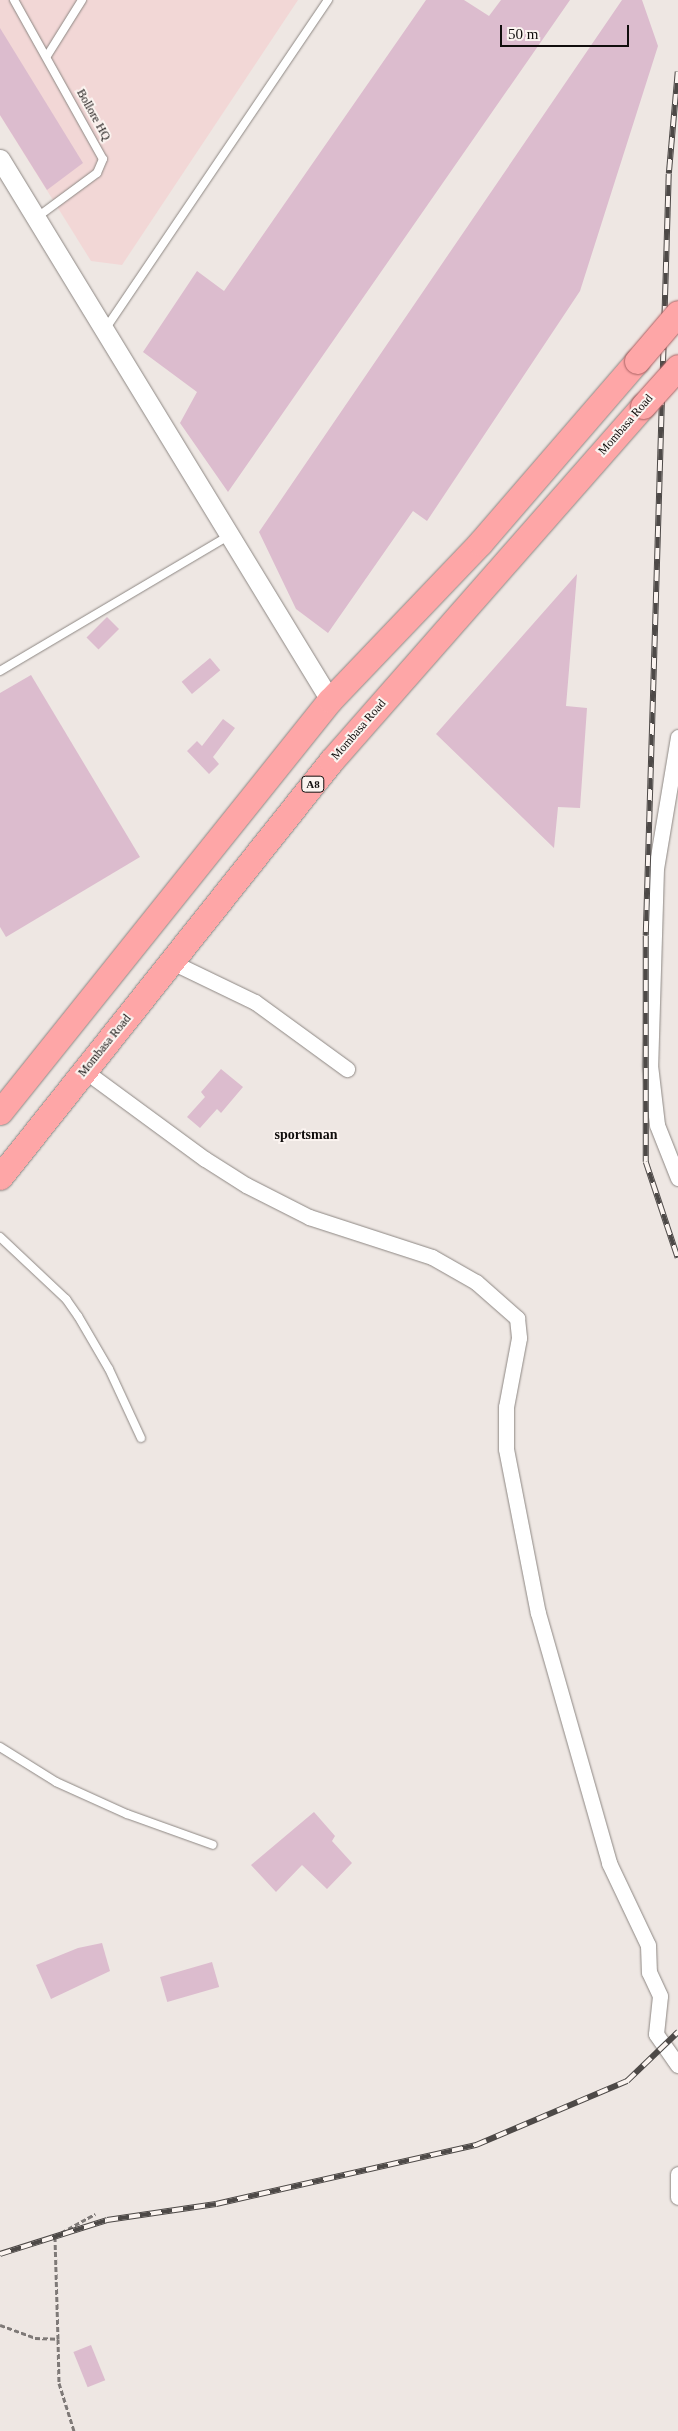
<!DOCTYPE html>
<style>
body{margin:0}
#map{position:relative;width:678px;height:2431px;overflow:hidden;background:#eee7e3;font-family:"Times New Roman",serif}
div>[style]{position:absolute}
[style*='--x']{left:calc(var(--x)*1px);top:calc(var(--y)*1px);width:calc(var(--w)*1px);rotate:calc(var(--a)*1deg)}
.commercial>*{inset:0;background:#f2d7d6}
.building>*{inset:0;background:#dcbcce;transform-origin:0 0}
.path>*{height:3px;margin-top:-1.5px;transform-origin:0;background:repeating-linear-gradient(90deg,#7e7977 0 5px,transparent 0 7.5px)}
.roads{filter:drop-shadow(0 0 1px #8d8783) drop-shadow(0 0 1px #8d8783)}
.service>*{height:8px;margin:-4px;padding:0 4px;transform-origin:4px;border-radius:4px;background:#fff}
.minor>*{height:15px;margin:-7.5px;padding:0 7.5px;transform-origin:7.5px;border-radius:7.5px;background:#fff}
.tertiary>*{height:19px;margin:-9.5px;padding:0 9.5px;transform-origin:9.5px;border-radius:9.5px;background:#fff}
.trunk>*{height:25px;margin:-12.5px;padding:0 12.5px;transform-origin:12.5px;border-radius:12.5px;background:#fea6a7}
.rail>*{height:5.5px;margin-top:-2.75px;transform-origin:0;background:repeating-linear-gradient(90deg,#fbf4f0 0 11px,#4d4947 0 22px);box-sizing:border-box;border-block:1px solid #4d4947}
.bridges{filter:drop-shadow(0 0 1px #aa6263) drop-shadow(0 0 1px #aa6263)}
.trunk-bridge>*{height:25px;margin:-12.5px;padding:0 12.5px;transform-origin:12.5px;border-radius:12.5px;background:#fea6a7}
span{translate:-50% -50%;white-space:nowrap;text-align:center;line-height:1.15;-webkit-text-stroke:4px #fbf4f0;paint-order:stroke}
.shield-label span{padding:1px 4px;background:#fbf4f0;border:1px solid;border-radius:4px;-webkit-text-stroke-width:0}
.shield-label{font-size:11px;color:#110e0d;font-weight:700}
.street-label{font-size:12px;color:#110e0d}
.neighbourhood-label{font-size:14px;color:#110e0d;font-weight:700}
.scale{position:absolute;left:500px;top:25px;width:129px;height:22px;box-sizing:border-box;border:2px solid #110e0d;border-top:0;padding-left:6px;font-size:15px;line-height:18px;white-space:nowrap;color:#110e0d;-webkit-text-stroke:4px #fbf4f0;paint-order:stroke}
</style>
<div id="map">
<div class="commercial">
<div style="clip-path:polygon(0 0,298px 0,122px 265px,91px 261px,0 115px)"></div>
</div>
<div class="building">
<div style="clip-path:polygon(426px 0,464px 0,489px 16px,501px 0,570px 0,228px 492px,180px 423px,197px 392px,143px 352px,197px 271px,224px 291px)"></div>
<div style="clip-path:polygon(622px 0,642px 0,658px 46px,580px 291px,427px 521px,413px 511px,328px 633px,296px 609px,259px 532px)"></div>
<div style="clip-path:polygon(0 28px,83px 163px,47px 190px,0 115px)"></div>
<div style="clip-path:polygon(577px 574px,566px 706px,587px 708px,580px 808px,558px 807px,554px 848px,436px 734px)"></div>
<div style="left:107px;top:617px;width:17px;height:29px;rotate:45deg"></div>
<div style="left:210px;top:658px;width:16px;height:37px;rotate:50deg"></div>
<div style="clip-path:polygon(31px 675px,140px 857px,6px 937px,0 927px,0 693px)"></div>
<div style="clip-path:polygon(223px 719px,235px 728px,213px 757px,219px 764px,209px 774px,187px 751px,197px 741px,202px 746px)"></div>
<div style="clip-path:polygon(221px 1069px,243px 1087px,221px 1113px,217px 1109px,200px 1128px,187px 1117px,205px 1097px,201px 1092px)"></div>
<div style="clip-path:polygon(314px 1812px,335px 1836px,332px 1841px,352px 1863px,327px 1889px,302px 1865px,276px 1892px,251px 1865px)"></div>
<div style="clip-path:polygon(102px 1943px,110px 1971px,51px 1999px,36px 1965px,78px 1948px)"></div>
<div style="left:212px;top:1962px;width:26px;height:54px;rotate:74deg"></div>
<div style="left:91px;top:2345px;width:38px;height:19px;rotate:68deg"></div>
</div>
<div class="path">
<div style="--x:0;--y:2325;--w:37;--a:20"></div>
<div style="--x:35;--y:2338;--w:23;--a:2"></div>
<div style="--x:58;--y:2339;--w:103;--a:-91.7"></div>
<div style="--x:55;--y:2236;--w:46;--a:-28.8"></div>
<div style="--x:58;--y:2339;--w:44;--a:88.7"></div>
<div style="--x:59;--y:2383;--w:50;--a:72.6"></div>
</div>
<div class="roads">
<div class="service">
<div style="--x:14;--y:0;--w:182;--a:60.8"></div>
<div style="--x:103;--y:159;--w:15;--a:113"></div>
<div style="--x:97;--y:173;--w:76;--a:143.6"></div>
<div style="--x:47;--y:56;--w:66;--a:-58"></div>
<div style="--x:106;--y:328;--w:396;--a:-55.9"></div>
<div style="--x:0;--y:671;--w:265;--a:-30.6"></div>
<div style="--x:0;--y:1237;--w:91;--a:43.2"></div>
<div style="--x:66;--y:1299;--w:21;--a:55"></div>
<div style="--x:78;--y:1316;--w:61;--a:59.7"></div>
<div style="--x:109;--y:1369;--w:76;--a:65.1"></div>
<div style="--x:0;--y:1747;--w:66;--a:32"></div>
<div style="--x:56;--y:1782;--w:78;--a:24.3"></div>
<div style="--x:127;--y:1814;--w:91;--a:19.8"></div>
</div>
<div class="minor">
<div style="--x:678;--y:737;--w:133;--a:99.5"></div>
<div style="--x:656;--y:868;--w:197;--a:91.7"></div>
<div style="--x:650;--y:1065;--w:60;--a:83.3"></div>
<div style="--x:657;--y:1125;--w:57;--a:68.4"></div>
<div style="--x:172;--y:962;--w:92;--a:25.7"></div>
<div style="--x:255;--y:1002;--w:114;--a:36.1"></div>
<div style="--x:85;--y:1071;--w:149;--a:36.3"></div>
<div style="--x:205;--y:1159;--w:49;--a:32.4"></div>
<div style="--x:246;--y:1185;--w:71;--a:26.9"></div>
<div style="--x:309;--y:1217;--w:129;--a:18"></div>
<div style="--x:432;--y:1257;--w:51;--a:29.6"></div>
<div style="--x:476;--y:1282;--w:55;--a:41.3"></div>
<div style="--x:517;--y:1318;--w:20;--a:84"></div>
<div style="--x:519;--y:1338;--w:70;--a:100.7"></div>
<div style="--x:506;--y:1407;--w:42;--a:90"></div>
<div style="--x:506;--y:1449;--w:167;--a:79"></div>
<div style="--x:538;--y:1613;--w:260;--a:74.1"></div>
<div style="--x:609;--y:1863;--w:91;--a:64.6"></div>
<div style="--x:648;--y:1945;--w:27;--a:88"></div>
<div style="--x:649;--y:1972;--w:26;--a:65"></div>
<div style="--x:660;--y:1996;--w:38;--a:96"></div>
<div style="--x:656;--y:2034;--w:38;--a:55"></div>
<div style="--x:678;--y:2174;--w:23;--a:90"></div>
</div>
<div class="tertiary">
<div style="--x:0;--y:159;--w:634;--a:58.62"></div>
</div>
<div class="trunk">
<div style="--x:0;--y:1112;--w:528;--a:-51.31"></div>
<div style="--x:330;--y:700;--w:217;--a:-46.3"></div>
<div style="--x:480;--y:543;--w:240;--a:-49.2"></div>
<div style="--x:0;--y:1177;--w:532;--a:-51.49"></div>
<div style="--x:331;--y:761;--w:473;--a:-48.7"></div>
</div>
</div>
<div class="rail">
<div style="--x:678;--y:72;--w:102;--a:95"></div>
<div style="--x:669;--y:174;--w:762;--a:91.73"></div>
<div style="--x:646;--y:936;--w:226;--a:90"></div>
<div style="--x:646;--y:1162;--w:101;--a:71.6"></div>
<div style="--x:0;--y:2254;--w:112;--a:-17.6"></div>
<div style="--x:107;--y:2220;--w:110;--a:-8.4"></div>
<div style="--x:216;--y:2204;--w:267;--a:-12.8"></div>
<div style="--x:476;--y:2145;--w:164;--a:-23"></div>
<div style="--x:627;--y:2081;--w:71;--a:-43.9"></div>
</div>
<div class="bridges">
<div class="trunk-bridge">
<div style="--x:637;--y:361;--w:63;--a:-49.5"></div>
<div style="--x:643;--y:406;--w:52;--a:-48.1"></div>
</div>
</div>
<div class="shield-label">
<span style="left:313px;top:784px">A8</span>
</div>
<div class="street-label">
<span style="left:93px;top:115px;rotate:61deg">Bollore HQ</span>
<span style="left:626px;top:425px;rotate:-49deg">Mombasa Road</span>
<span style="left:359px;top:730px;rotate:-49deg">Mombasa Road</span>
<span style="left:105px;top:1046px;rotate:-51deg">Mombasa Road</span>
</div>
<div class="neighbourhood-label">
<span style="left:306px;top:1135px">sportsman</span>
</div>
<div class="scale">50 m</div>
</div>
